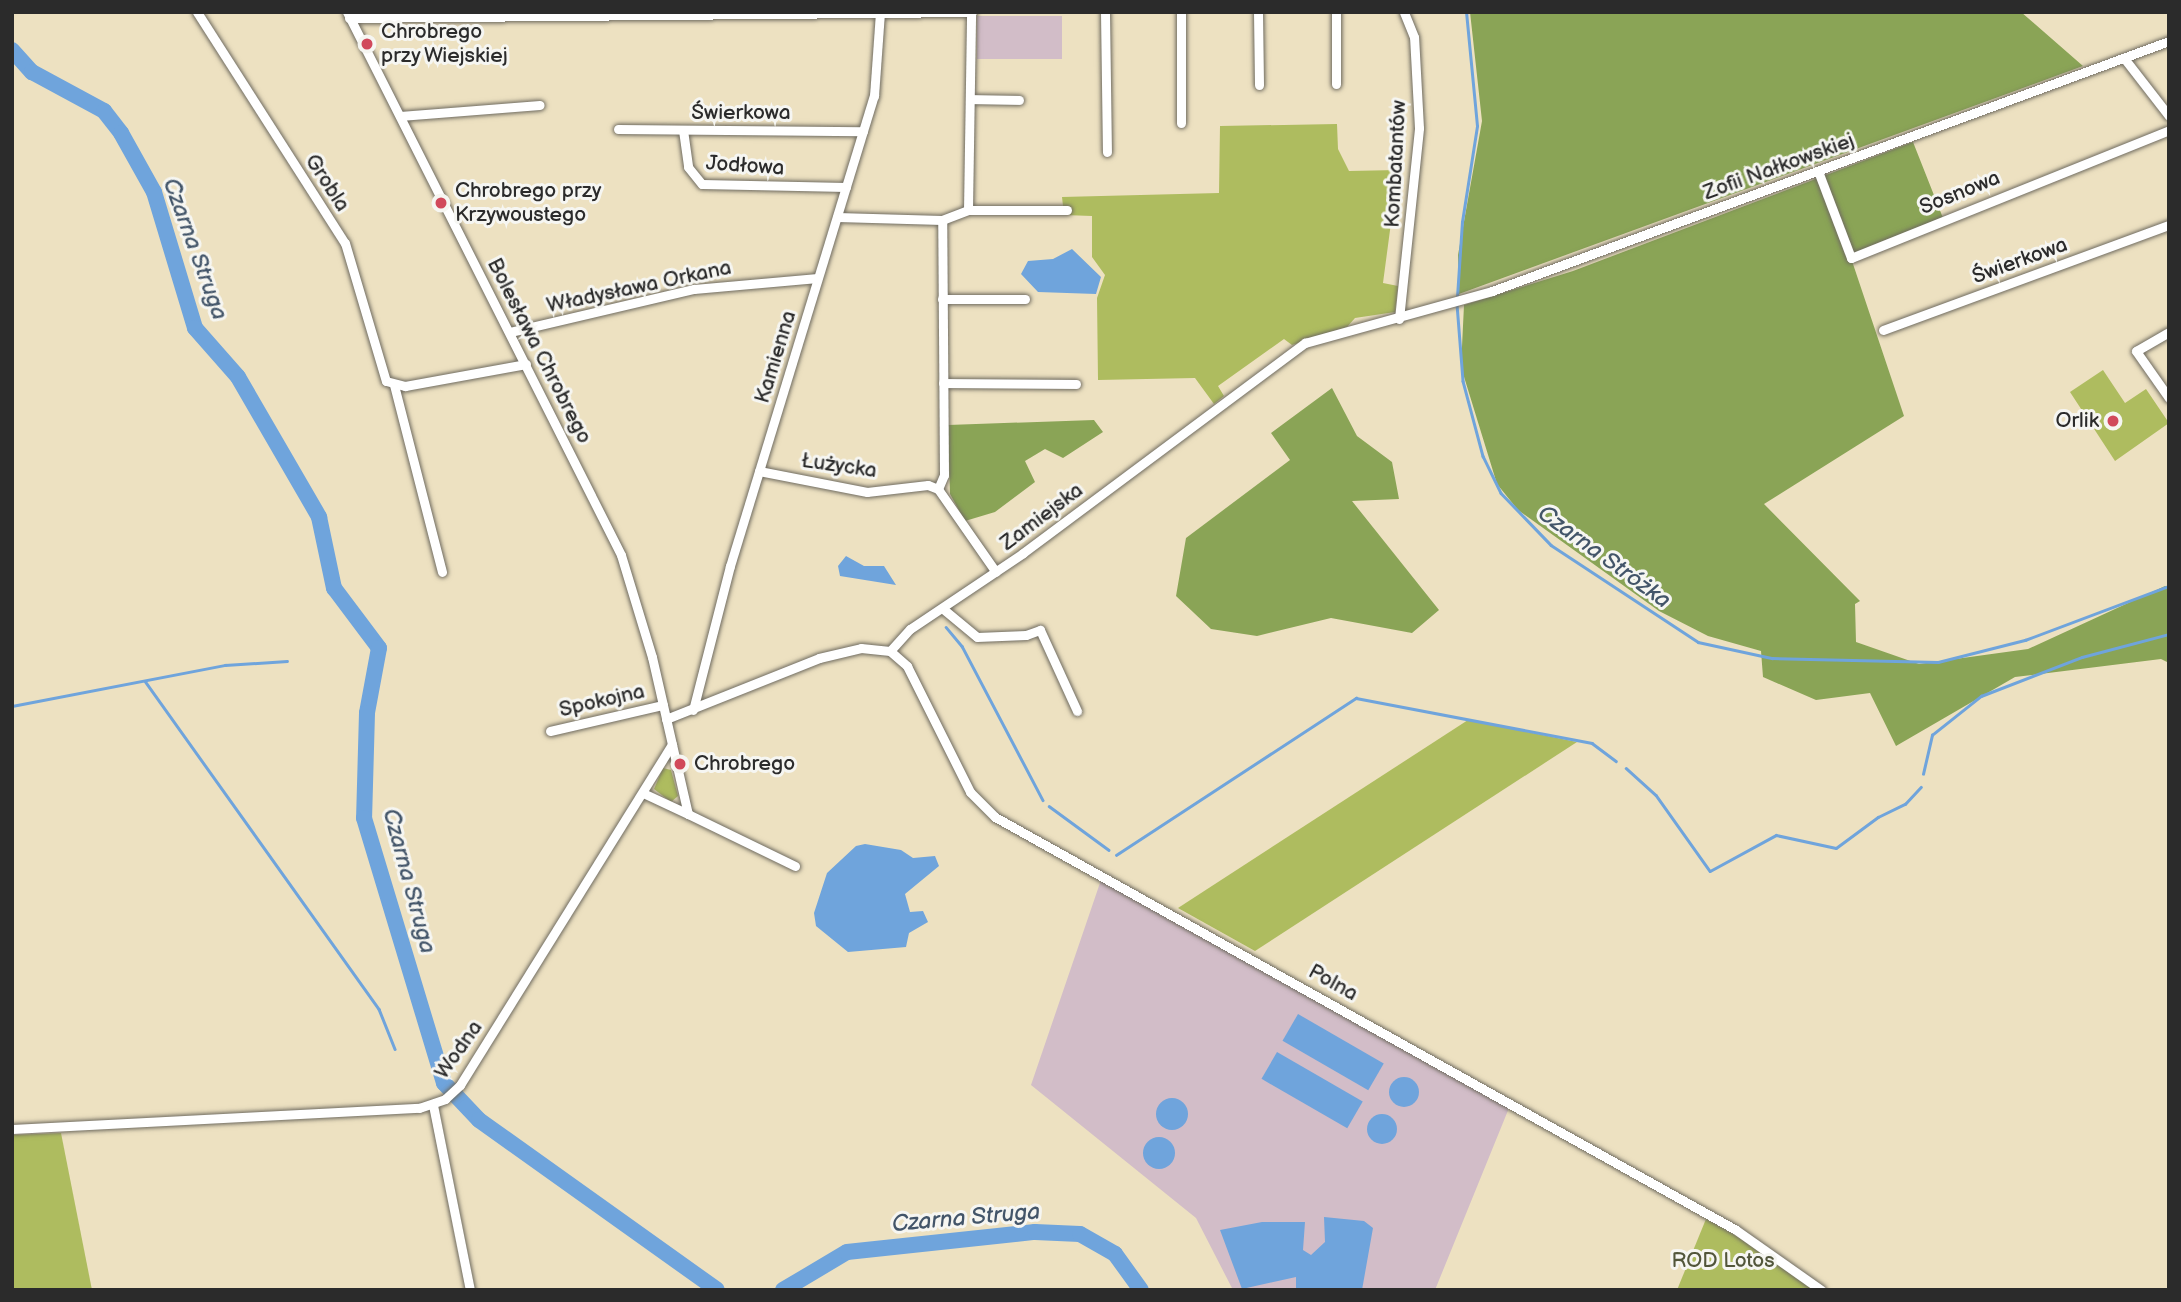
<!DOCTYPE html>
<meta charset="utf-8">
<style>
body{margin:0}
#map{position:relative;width:2181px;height:1302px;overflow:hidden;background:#ede1c1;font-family:"Balsamiq Sans",sans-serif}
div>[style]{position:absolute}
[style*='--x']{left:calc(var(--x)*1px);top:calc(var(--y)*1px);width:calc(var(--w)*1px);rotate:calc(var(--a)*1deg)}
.industrial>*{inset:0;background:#d2bdc8;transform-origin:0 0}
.green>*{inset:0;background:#aebc5f}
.forest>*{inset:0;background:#8aa456}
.water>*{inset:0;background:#6fa4dc;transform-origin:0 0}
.round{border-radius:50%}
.stream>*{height:2.5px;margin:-1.25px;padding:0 1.25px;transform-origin:1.25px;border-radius:1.25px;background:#6fa4dc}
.river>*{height:16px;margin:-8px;padding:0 8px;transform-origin:8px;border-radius:8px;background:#6fa4dc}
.roads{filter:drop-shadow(0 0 2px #6f6b60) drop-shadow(0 0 2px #6f6b60)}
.minor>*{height:9px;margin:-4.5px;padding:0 4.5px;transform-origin:4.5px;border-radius:4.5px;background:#fff}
.dots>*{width:19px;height:19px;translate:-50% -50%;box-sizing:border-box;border:4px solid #f6f6f2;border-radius:50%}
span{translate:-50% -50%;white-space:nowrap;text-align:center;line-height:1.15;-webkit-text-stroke:6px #f6f6f2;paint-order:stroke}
.poi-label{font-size:21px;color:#2b2b2b}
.left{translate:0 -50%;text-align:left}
.right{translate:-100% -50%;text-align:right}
.street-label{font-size:21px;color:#2b2b2b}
.park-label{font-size:21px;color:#52563b}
.water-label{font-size:23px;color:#435569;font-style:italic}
.frame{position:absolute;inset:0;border:14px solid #2b2b2b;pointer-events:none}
</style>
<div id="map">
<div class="industrial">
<div style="left:1062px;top:16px;width:43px;height:85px;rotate:90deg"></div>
<div style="clip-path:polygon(1101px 880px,1509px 1108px,1435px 1290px,1233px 1290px,1196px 1218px,1031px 1085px)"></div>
</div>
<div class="green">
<div style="clip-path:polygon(1337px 124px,1338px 149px,1349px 171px,1398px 170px,1383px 283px,1398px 286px,1395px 312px,1355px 318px,1347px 327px,1292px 345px,1284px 339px,1218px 386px,1224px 396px,1214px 404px,1195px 378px,1098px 380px,1097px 298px,1105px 275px,1092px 257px,1092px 216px,1064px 215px,1062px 197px,1219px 193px,1220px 126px)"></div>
<div style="clip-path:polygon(2103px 370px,2125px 403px,2146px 389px,2169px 423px,2115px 461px,2070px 392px)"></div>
<div style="clip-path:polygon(1468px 720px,1577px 742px,1255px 951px,1178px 908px)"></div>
<div style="clip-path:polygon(663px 768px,671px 770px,678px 796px,671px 802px,654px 789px)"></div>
<div style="clip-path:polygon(61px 1133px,92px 1290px,12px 1290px,12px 1135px)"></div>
<div style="clip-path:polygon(1706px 1219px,1772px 1256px,1816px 1290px,1677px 1290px)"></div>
</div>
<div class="forest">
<div style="clip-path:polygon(1470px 12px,2021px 12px,2083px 66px,1459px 294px,1458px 255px,1482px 121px)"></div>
<div style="clip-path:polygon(1913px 142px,1943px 218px,1851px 258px,1904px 416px,1764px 504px,1860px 601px,1855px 604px,1856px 642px,1919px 664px,2028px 649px,2165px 586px,2169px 587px,2169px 663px,2161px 659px,2015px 677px,1896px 746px,1870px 693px,1816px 700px,1763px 677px,1761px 651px,1708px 636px,1659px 611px,1518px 510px,1497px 484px,1461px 367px,1464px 305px,1573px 271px)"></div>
<div style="clip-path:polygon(1332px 388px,1357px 436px,1392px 462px,1399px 499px,1352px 501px,1439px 610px,1412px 633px,1331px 618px,1257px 636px,1211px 629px,1176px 596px,1186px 538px,1290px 460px,1271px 433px)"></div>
<div style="clip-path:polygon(1094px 420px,1103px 432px,1063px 458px,1045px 449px,1025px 461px,1035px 482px,995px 512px,965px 521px,950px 494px,948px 425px)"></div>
</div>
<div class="water">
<div style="clip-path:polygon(1072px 249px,1101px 277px,1096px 294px,1038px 292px,1021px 274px,1028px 261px,1053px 259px)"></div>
<div style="clip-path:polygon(846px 556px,864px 566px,884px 566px,896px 585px,840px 576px,838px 566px)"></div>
<div style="clip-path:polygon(865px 844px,901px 850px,913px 858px,935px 856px,939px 866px,905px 894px,910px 912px,923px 911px,928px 922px,909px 933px,906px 947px,848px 952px,816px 926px,814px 913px,827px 873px,856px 846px)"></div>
<div style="left:1298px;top:1014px;width:99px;height:31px;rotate:30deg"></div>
<div style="left:1277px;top:1052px;width:99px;height:31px;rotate:30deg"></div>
<div class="round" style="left:1389px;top:1077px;width:30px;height:30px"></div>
<div class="round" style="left:1156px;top:1098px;width:32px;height:32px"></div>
<div class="round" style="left:1367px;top:1114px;width:30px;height:30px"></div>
<div class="round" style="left:1143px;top:1137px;width:32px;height:32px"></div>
<div style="clip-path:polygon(1324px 1217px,1364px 1221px,1373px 1228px,1362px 1290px,1296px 1290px,1296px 1277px,1242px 1289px,1220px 1230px,1262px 1222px,1305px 1222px,1303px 1250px,1311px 1255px,1325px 1242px)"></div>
</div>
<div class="stream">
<div style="--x:1457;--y:297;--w:75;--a:-86.2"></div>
<div style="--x:1462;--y:222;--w:97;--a:-81.1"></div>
<div style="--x:1477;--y:126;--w:115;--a:-95.5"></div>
<div style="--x:1457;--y:304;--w:77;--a:85.5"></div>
<div style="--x:1463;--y:381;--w:78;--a:75.1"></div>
<div style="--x:1483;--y:456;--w:41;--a:64.1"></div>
<div style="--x:1501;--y:493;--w:72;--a:46.1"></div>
<div style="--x:1551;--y:545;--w:176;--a:33.4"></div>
<div style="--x:1698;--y:642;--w:76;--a:12.2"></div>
<div style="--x:1772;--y:658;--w:166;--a:1.4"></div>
<div style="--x:1938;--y:662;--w:90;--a:-14.2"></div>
<div style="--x:2025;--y:640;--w:154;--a:-20.6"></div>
<div style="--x:946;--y:627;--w:25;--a:50"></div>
<div style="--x:962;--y:646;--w:174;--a:62.3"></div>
<div style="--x:145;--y:681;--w:403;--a:54.5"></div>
<div style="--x:379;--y:1009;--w:43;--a:68.2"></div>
<div style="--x:12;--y:706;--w:217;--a:-10.9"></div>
<div style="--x:225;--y:665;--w:62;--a:-3.7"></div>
<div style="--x:1626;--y:768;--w:40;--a:42"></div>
<div style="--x:1656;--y:795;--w:93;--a:54.6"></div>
<div style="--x:1710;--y:871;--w:75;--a:-28.6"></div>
<div style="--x:1776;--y:835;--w:61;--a:12.2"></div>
<div style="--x:1836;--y:848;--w:52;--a:-36.4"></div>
<div style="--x:1878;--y:817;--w:30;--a:-26"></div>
<div style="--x:1905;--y:804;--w:23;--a:-47"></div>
<div style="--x:1923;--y:774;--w:40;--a:-77"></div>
<div style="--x:1932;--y:735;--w:63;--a:-38.5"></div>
<div style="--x:1981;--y:696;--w:108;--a:-21.1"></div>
<div style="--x:2082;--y:657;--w:90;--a:-14.8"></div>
<div style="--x:1049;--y:806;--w:74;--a:36.3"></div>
<div style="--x:1116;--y:855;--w:287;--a:-33.2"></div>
<div style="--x:1356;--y:698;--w:240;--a:10.8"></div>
<div style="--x:1592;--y:743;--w:30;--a:37"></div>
</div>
<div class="river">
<div style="--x:12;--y:50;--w:30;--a:48"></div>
<div style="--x:32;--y:72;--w:82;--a:28.4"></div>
<div style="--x:104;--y:111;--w:28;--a:52"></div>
<div style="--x:121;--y:133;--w:68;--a:60.8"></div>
<div style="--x:154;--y:192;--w:142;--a:73.2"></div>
<div style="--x:195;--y:328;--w:65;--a:48.7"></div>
<div style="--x:238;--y:377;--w:162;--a:59.9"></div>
<div style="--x:319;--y:517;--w:73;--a:78.1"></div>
<div style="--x:334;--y:588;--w:75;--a:53.1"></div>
<div style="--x:379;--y:648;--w:66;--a:100.5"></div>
<div style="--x:367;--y:713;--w:105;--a:91.6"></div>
<div style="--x:364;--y:818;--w:277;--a:73.2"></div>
<div style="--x:444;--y:1083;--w:51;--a:46.6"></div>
<div style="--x:479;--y:1120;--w:292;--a:35.5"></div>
<div style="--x:783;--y:1290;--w:74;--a:-30.7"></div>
<div style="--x:847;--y:1252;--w:189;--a:-6.1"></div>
<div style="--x:1035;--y:1232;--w:45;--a:2.5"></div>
<div style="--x:1080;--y:1234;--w:40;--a:29.7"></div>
<div style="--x:1115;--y:1254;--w:44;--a:54.2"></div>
</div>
<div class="roads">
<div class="minor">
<div style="--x:197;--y:12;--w:274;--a:57.4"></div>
<div style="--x:345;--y:243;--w:144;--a:73.5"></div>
<div style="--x:386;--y:381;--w:20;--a:15"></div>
<div style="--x:405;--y:386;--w:123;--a:-10.3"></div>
<div style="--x:347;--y:12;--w:608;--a:63.22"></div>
<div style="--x:621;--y:555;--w:107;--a:73.1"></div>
<div style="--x:652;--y:657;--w:161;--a:77.1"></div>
<div style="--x:688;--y:814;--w:119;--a:25.9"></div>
<div style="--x:1105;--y:12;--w:140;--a:89.2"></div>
<div style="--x:1258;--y:12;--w:73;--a:89.2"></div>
<div style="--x:1336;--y:12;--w:72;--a:90"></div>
<div style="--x:349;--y:18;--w:623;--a:-0.55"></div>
<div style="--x:2124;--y:58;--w:73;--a:52.2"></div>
<div style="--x:970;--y:99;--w:49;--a:1.2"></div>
<div style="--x:400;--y:116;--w:140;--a:-4.5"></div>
<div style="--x:1181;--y:123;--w:111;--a:-90"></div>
<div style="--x:618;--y:129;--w:245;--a:0.5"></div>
<div style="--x:683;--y:130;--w:37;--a:82"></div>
<div style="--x:688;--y:167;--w:22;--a:51"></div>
<div style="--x:702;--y:184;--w:144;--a:1.2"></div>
<div style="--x:1818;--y:171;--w:93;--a:69.2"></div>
<div style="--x:1851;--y:258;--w:343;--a:-21.9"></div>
<div style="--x:968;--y:210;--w:99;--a:0"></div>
<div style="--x:837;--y:217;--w:105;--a:1.6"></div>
<div style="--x:942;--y:220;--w:28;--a:-21"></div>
<div style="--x:968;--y:210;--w:198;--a:-89.1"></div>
<div style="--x:942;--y:299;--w:83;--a:0"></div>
<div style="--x:1399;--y:319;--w:192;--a:-84"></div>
<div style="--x:1419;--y:128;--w:91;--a:-93.1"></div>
<div style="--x:1414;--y:37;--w:27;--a:-112"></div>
<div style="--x:1883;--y:330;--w:305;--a:-20.2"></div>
<div style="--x:510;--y:332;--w:189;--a:-13.2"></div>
<div style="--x:694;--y:289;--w:124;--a:-5.1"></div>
<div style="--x:2169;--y:332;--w:38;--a:150"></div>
<div style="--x:2136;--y:351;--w:57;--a:54.9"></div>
<div style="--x:943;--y:383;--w:133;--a:0.4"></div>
<div style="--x:394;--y:385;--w:193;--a:75.6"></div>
<div style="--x:759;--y:471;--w:110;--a:11"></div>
<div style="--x:867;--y:492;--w:61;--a:-6.5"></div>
<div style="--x:928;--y:485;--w:11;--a:22"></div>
<div style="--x:938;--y:489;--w:101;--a:55.1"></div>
<div style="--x:938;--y:489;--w:15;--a:-67"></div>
<div style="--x:944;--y:475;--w:255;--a:-90.4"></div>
<div style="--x:942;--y:608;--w:45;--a:39.6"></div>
<div style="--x:977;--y:637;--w:49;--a:-2.3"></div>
<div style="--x:1026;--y:635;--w:15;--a:-20"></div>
<div style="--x:1040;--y:630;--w:89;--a:65.4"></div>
<div style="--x:890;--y:651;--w:30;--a:-48"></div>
<div style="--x:910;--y:629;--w:136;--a:-33.9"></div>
<div style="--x:1023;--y:553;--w:352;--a:-36.7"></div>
<div style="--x:1305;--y:343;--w:194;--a:-15.5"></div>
<div style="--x:1492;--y:291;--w:722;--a:-20.27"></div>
<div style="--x:693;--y:710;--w:149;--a:-75.6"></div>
<div style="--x:730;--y:566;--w:492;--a:-73"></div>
<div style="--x:874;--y:96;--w:84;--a:-85.9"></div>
<div style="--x:666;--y:719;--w:165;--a:-21.7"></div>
<div style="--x:819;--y:658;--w:43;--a:-13.4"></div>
<div style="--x:861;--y:648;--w:29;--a:6"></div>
<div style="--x:890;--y:651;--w:23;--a:41"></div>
<div style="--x:907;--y:666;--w:141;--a:63.4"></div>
<div style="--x:970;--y:792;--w:35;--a:45"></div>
<div style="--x:995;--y:817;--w:848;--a:29.13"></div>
<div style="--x:1736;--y:1230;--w:104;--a:35.2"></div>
<div style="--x:550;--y:731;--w:116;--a:-13"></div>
<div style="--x:643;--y:793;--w:50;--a:25"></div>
<div style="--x:433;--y:1105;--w:189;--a:78.7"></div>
<div style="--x:12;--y:1129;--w:408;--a:-3"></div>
<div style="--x:419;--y:1108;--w:28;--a:-19"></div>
<div style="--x:445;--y:1099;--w:21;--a:-43"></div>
<div style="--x:460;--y:1085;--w:401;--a:-58.1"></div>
</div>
</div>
<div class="dots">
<div style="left:367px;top:44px;background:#d1495b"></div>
<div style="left:441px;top:203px;background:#d1495b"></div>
<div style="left:2113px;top:421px;background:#d1495b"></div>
<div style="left:680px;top:764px;background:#d1495b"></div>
</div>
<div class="poi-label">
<span class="left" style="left:381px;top:44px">Chrobrego<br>przy Wiejskiej</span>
<span class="left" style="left:455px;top:203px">Chrobrego przy<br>Krzywoustego</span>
<span class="right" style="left:2099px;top:421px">Orlik</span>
<span class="left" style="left:694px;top:764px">Chrobrego</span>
</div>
<div class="street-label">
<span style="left:741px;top:113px">Świerkowa</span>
<span style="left:1396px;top:164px;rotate:-87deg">Kombatantów</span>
<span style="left:745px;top:166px;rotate:4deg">Jodłowa</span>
<span style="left:1779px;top:167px;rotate:-20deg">Zofii Nałkowskiej</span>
<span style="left:327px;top:183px;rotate:57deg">Grobla</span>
<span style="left:1960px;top:193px;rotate:-22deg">Sosnowa</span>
<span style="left:2020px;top:261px;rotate:-20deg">Świerkowa</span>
<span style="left:639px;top:287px;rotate:-12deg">Władysława Orkana</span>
<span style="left:539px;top:351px;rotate:63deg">Bolesława Chrobrego</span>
<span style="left:776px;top:357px;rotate:-73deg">Kamienna</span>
<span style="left:839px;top:466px;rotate:8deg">Łużycka</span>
<span style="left:1042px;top:517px;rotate:-37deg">Zamiejska</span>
<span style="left:602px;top:701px;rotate:-13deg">Spokojna</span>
<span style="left:1333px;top:983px;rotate:29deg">Polna</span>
<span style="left:459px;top:1050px;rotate:-55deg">Wodna</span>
</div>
<div class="park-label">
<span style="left:1723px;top:1261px">ROD Lotos</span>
</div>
<div class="water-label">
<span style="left:195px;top:249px;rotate:70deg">Czarna Struga</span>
<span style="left:1604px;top:557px;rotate:36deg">Czarna Stróżka</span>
<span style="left:409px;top:881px;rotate:75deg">Czarna Struga</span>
<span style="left:966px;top:1218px;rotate:-5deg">Czarna Struga</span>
</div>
<div class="frame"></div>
</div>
